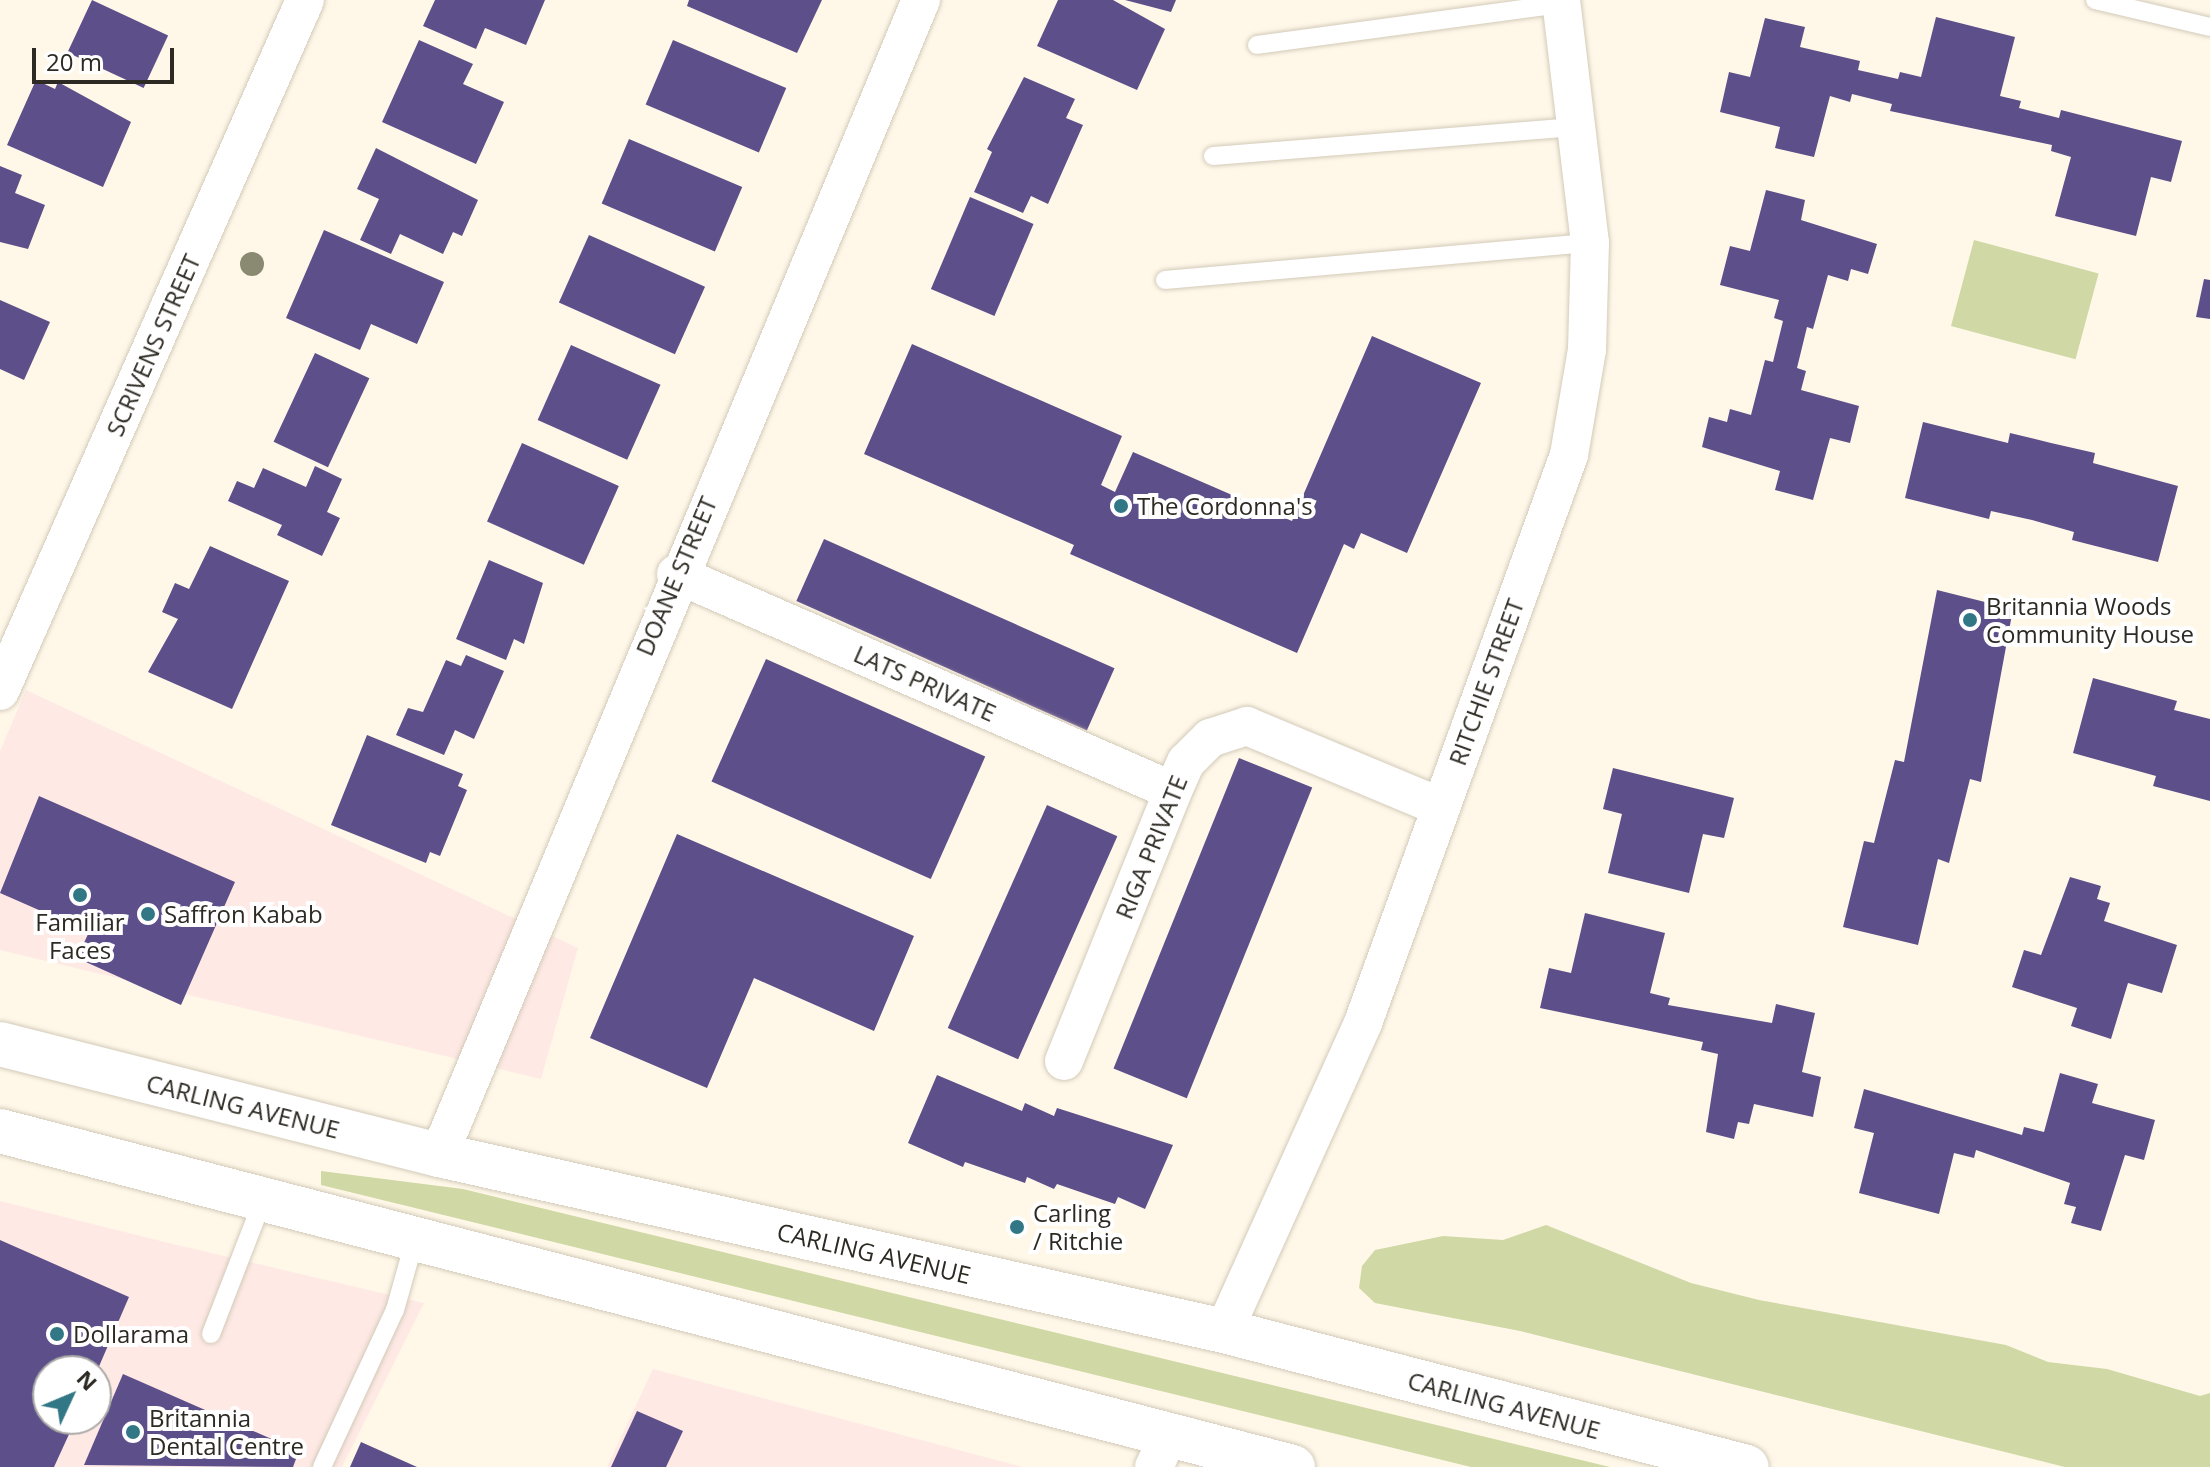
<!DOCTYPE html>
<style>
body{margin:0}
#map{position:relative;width:2210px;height:1467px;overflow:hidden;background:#fff8e9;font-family:"Open Sans",sans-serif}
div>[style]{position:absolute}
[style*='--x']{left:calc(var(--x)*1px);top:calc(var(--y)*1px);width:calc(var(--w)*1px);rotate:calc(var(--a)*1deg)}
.commercial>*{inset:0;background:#fee9e5}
.green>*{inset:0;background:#d0d8a5;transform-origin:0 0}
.building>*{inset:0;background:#5d4f89;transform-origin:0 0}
.roads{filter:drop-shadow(0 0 2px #d3cab9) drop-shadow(0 0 2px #d3cab9)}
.service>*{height:18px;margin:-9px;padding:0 9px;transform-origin:9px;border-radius:9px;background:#fff}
.minor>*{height:38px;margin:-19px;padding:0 19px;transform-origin:19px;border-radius:19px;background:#fff}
.secondary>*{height:44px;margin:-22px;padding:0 22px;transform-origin:22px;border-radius:22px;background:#fff}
.trees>*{width:24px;height:24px;margin:-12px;border-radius:50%;background:#8a8972}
.dots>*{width:22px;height:22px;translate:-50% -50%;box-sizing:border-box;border:4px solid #fff;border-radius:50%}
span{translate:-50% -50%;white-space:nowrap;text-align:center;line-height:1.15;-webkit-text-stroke:8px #fff;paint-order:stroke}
.street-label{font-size:24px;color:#2d2a23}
.poi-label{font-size:24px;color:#2d2a23}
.left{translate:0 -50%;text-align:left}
.north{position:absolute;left:32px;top:1355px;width:80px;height:80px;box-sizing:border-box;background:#fff;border:2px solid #abaaa7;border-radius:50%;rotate:46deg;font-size:22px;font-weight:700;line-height:32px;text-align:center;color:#2d2a23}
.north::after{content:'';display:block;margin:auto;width:28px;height:36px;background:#327786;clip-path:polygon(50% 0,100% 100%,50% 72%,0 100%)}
.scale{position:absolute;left:32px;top:48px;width:142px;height:36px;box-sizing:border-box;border:4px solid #2d2a23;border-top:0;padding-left:10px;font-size:24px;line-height:28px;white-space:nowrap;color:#2d2a23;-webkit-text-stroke:6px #fff;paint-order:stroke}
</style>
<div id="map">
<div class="commercial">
<div style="clip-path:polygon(26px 690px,578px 948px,541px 1079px,0 950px,0 751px)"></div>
<div style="clip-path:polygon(evenodd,0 1201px,169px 1243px,424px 1303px,342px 1467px,0 1467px,0 1201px,48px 1371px,96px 1371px,96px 1419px,48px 1419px,48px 1371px)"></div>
<div style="clip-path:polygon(653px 1369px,1023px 1467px,607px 1467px)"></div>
</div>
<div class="green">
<div style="left:1974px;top:240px;width:129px;height:89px;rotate:15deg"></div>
<div style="clip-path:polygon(321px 1171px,463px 1189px,1610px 1467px,1471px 1467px,321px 1185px)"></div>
<div style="clip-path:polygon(1546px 1225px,1691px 1283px,1759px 1300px,2006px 1345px,2048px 1362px,2107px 1369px,2200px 1396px,2210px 1393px,2210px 1467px,2065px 1467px,1520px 1331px,1375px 1303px,1359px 1288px,1362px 1266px,1375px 1250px,1443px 1236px,1503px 1240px)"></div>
</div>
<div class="building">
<div style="left:92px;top:0;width:84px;height:58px;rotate:25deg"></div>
<div style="clip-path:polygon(435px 0,545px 0,526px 45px,485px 28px,476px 49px,423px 26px)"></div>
<div style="clip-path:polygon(689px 0,822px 0,797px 53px,687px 6px)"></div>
<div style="clip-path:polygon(1058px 0,1113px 0,1165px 29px,1137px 90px,1037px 46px)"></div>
<div style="clip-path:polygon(1125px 0,1176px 0,1171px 12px)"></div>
<div style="clip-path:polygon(1936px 17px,2015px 37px,2000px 96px,2021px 101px,2019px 108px,2059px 118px,2061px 110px,2182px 141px,2171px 182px,2151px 177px,2136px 236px,2055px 216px,2071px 157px,2051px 151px,2052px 145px,1890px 111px,1892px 104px,1852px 94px,1850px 102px,1830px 96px,1814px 157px,1775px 148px,1780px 127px,1720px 112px,1729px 72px,1750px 77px,1765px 18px,1805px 27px,1800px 47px,1860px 61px,1858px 70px,1898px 79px,1900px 72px,1921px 77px)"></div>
<div style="clip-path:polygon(419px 40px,473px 64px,463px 84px,504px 102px,476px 164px,382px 122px)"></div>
<div style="left:673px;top:40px;width:123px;height:70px;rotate:23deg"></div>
<div style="clip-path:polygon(1024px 77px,1075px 99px,1066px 118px,1083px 125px,1048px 204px,1031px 196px,1023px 213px,974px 192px,992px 152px,987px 149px)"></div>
<div style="clip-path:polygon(36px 80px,55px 89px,58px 82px,131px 122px,103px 187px,7px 145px)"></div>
<div style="left:629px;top:139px;width:123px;height:70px;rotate:23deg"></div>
<div style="clip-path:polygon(376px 148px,478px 200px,462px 236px,453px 232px,443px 254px,400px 234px,391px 254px,360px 240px,379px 199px,357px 189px)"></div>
<div style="clip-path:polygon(0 166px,22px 175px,15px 193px,45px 205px,28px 249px,0 242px)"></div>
<div style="clip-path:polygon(1766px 190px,1805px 200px,1801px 220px,1877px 244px,1868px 274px,1851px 269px,1848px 281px,1828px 275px,1813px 329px,1807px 327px,1797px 368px,1806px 371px,1801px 390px,1859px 406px,1850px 443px,1830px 438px,1813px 500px,1775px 490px,1780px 471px,1702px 447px,1709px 417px,1727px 422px,1730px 409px,1751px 415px,1765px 360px,1773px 362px,1783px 321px,1774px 318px,1779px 300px,1720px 285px,1730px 246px,1750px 251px)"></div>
<div style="left:970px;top:197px;width:69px;height:100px;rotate:23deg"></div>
<div style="clip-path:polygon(324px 230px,444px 282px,417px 344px,371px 324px,360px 350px,286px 318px)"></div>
<div style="left:589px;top:235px;width:127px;height:74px;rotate:24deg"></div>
<div style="clip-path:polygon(2204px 279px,2210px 280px,2210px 319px,2196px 317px)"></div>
<div style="clip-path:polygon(0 300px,50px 322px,24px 380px,0 369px)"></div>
<div style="clip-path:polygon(1372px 336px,1481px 383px,1407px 553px,1361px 533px,1354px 549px,1344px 544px,1297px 653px,1070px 554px,1074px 545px,864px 454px,912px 344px,1122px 436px,1101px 485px,1115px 492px,1133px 452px,1292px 521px)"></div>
<div style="left:571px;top:345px;width:98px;height:82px;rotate:24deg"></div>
<div style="left:315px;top:353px;width:60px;height:98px;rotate:25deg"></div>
<div style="clip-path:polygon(1923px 422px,2008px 443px,2010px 433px,2051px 443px,2095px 453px,2093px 463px,2178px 486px,2158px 562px,2072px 540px,2074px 532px,2032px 520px,1991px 511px,1989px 519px,1905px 498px)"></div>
<div style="left:522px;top:443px;width:106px;height:86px;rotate:24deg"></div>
<div style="clip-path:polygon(315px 466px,342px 479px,327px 512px,340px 518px,322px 556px,277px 535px,282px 525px,228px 501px,237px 481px,254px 488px,263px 468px,306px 487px)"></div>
<div style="left:824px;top:539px;width:318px;height:68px;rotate:24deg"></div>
<div style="clip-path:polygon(210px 546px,289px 581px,232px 709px,148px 672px,178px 619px,162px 612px,175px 583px,189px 589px)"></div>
<div style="clip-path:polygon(489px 560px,543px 583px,524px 644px,514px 639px,506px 660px,456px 639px)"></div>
<div style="clip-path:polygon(1937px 590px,2013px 609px,1981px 782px,1970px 779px,1949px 863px,1938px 859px,1918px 945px,1843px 927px,1864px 841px,1874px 843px,1895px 760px,1904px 762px)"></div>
<div style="clip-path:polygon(466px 655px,504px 671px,474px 739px,455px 730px,444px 755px,396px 735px,408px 708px,423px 712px,446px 660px,461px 666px)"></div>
<div style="left:766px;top:659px;width:240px;height:134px;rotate:24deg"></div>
<div style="clip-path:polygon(2093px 678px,2177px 701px,2174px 710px,2210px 719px,2210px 801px,2153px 786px,2156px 776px,2073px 753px)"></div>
<div style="clip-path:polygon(367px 735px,463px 774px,458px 786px,467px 790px,440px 856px,430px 852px,426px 863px,331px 825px)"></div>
<div style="left:1239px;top:758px;width:79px;height:335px;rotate:22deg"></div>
<div style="clip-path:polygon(1613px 768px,1734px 798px,1724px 838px,1703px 834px,1689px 893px,1608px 873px,1622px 814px,1603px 809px)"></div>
<div style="clip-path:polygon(39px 796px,235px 882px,181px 1005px,77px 958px,89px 932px,0 893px)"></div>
<div style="left:1047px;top:805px;width:77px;height:244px;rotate:24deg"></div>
<div style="clip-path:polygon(677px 834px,914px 936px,874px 1031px,754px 978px,707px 1088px,590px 1038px)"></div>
<div style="clip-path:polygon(2070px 877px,2101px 886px,2097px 899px,2110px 903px,2104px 921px,2177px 945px,2162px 993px,2128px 983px,2111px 1039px,2071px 1026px,2077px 1008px,2012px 987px,2024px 950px,2041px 955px)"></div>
<div style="clip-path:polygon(1585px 913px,1665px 933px,1650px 993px,1670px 998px,1668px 1005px,1772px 1023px,1776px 1004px,1815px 1013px,1802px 1072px,1821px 1077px,1813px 1117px,1754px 1104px,1749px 1124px,1738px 1122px,1734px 1139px,1706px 1132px,1718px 1054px,1701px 1050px,1703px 1042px,1540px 1008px,1549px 968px,1571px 973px)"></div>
<div style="clip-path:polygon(2060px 1073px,2098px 1084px,2092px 1103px,2155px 1120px,2144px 1160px,2125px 1155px,2101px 1231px,2071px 1223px,2076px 1207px,2064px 1204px,2070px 1183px,1976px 1150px,1974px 1158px,1954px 1153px,1939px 1214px,1859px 1193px,1874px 1133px,1854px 1128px,1864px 1089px,2022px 1135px,2024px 1127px,2044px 1132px)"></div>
<div style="clip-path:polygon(937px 1075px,1022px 1111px,1025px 1103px,1054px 1116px,1057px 1108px,1173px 1145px,1145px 1209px,1118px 1197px,1115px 1204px,1057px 1184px,1054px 1189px,1027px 1177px,1025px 1183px,965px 1162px,963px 1167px,908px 1143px)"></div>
<div style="clip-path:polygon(0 1240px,129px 1297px,97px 1371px,48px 1371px,48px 1419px,76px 1419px,54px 1467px,0 1467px)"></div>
<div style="clip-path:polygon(123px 1374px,299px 1451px,293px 1467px,84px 1465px)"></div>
<div style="clip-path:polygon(637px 1411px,683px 1431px,666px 1467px,611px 1467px)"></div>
<div style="clip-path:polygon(361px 1442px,417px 1467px,350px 1467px)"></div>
</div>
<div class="roads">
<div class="service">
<div style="--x:2095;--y:0;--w:118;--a:13.2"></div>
<div style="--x:1257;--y:45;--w:308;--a:-7.7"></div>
<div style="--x:1213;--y:156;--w:363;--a:-4.6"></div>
<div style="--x:1165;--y:280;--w:427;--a:-5"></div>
<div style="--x:211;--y:1334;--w:144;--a:-68.8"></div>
<div style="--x:322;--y:1467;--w:173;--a:-65.1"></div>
<div style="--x:395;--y:1310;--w:74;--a:-74.3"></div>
</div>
<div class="minor">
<div style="--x:676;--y:574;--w:542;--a:23.59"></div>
<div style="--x:0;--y:691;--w:755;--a:-66.18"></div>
<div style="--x:1064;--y:1061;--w:291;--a:-68"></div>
<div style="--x:1173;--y:791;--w:32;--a:-66"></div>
<div style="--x:1186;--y:762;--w:34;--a:-45"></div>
<div style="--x:1210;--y:738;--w:39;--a:-18"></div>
<div style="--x:1247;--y:726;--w:210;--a:22.7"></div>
<div style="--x:439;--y:1155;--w:1252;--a:-67.35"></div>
<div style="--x:1224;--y:1331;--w:338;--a:-65.7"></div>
<div style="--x:1363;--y:1023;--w:604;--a:-70.07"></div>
<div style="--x:1569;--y:455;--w:107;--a:-80.3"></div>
<div style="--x:1587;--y:350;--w:107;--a:-88.4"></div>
<div style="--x:1590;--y:243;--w:245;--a:-96.8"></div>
<div style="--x:1154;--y:1467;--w:33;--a:-65"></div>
</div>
<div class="secondary">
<div style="--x:0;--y:1044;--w:453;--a:14.2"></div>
<div style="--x:439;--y:1155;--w:804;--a:12.64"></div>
<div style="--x:1224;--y:1331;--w:540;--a:14.58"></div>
<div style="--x:0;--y:1131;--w:1336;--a:14.57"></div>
</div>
</div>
<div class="trees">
<div style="left:252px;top:264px"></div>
</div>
<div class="dots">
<div style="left:1121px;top:506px;background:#327786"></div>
<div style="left:1970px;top:620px;background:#327786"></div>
<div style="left:80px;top:895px;background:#327786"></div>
<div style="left:148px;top:914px;background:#327786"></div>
<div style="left:1017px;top:1227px;background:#327786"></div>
<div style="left:57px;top:1334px;background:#327786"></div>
<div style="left:133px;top:1432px;background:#327786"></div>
</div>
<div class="street-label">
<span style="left:153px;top:345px;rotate:-66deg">SCRIVENS STREET</span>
<span style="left:676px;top:576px;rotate:-67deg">DOANE STREET</span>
<span style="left:1486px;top:682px;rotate:-70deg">RITCHIE STREET</span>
<span style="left:925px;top:683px;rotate:24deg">LATS PRIVATE</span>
<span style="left:1151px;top:847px;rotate:-68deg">RIGA PRIVATE</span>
<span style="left:243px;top:1106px;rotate:14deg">CARLING AVENUE</span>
<span style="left:874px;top:1253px;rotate:13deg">CARLING AVENUE</span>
<span style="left:1504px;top:1405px;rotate:15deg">CARLING AVENUE</span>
</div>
<div class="poi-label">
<span class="left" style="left:1137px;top:506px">The Cordonna's</span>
<span class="left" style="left:1986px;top:620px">Britannia Woods<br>Community House</span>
<span class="left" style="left:164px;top:914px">Saffron Kabab</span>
<span style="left:80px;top:936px">Familiar<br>Faces</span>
<span class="left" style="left:1033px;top:1227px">Carling<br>/ Ritchie</span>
<span class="left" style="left:73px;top:1334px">Dollarama</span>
<span class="left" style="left:149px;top:1432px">Britannia<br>Dental Centre</span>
</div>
<div class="north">N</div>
<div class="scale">20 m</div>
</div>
